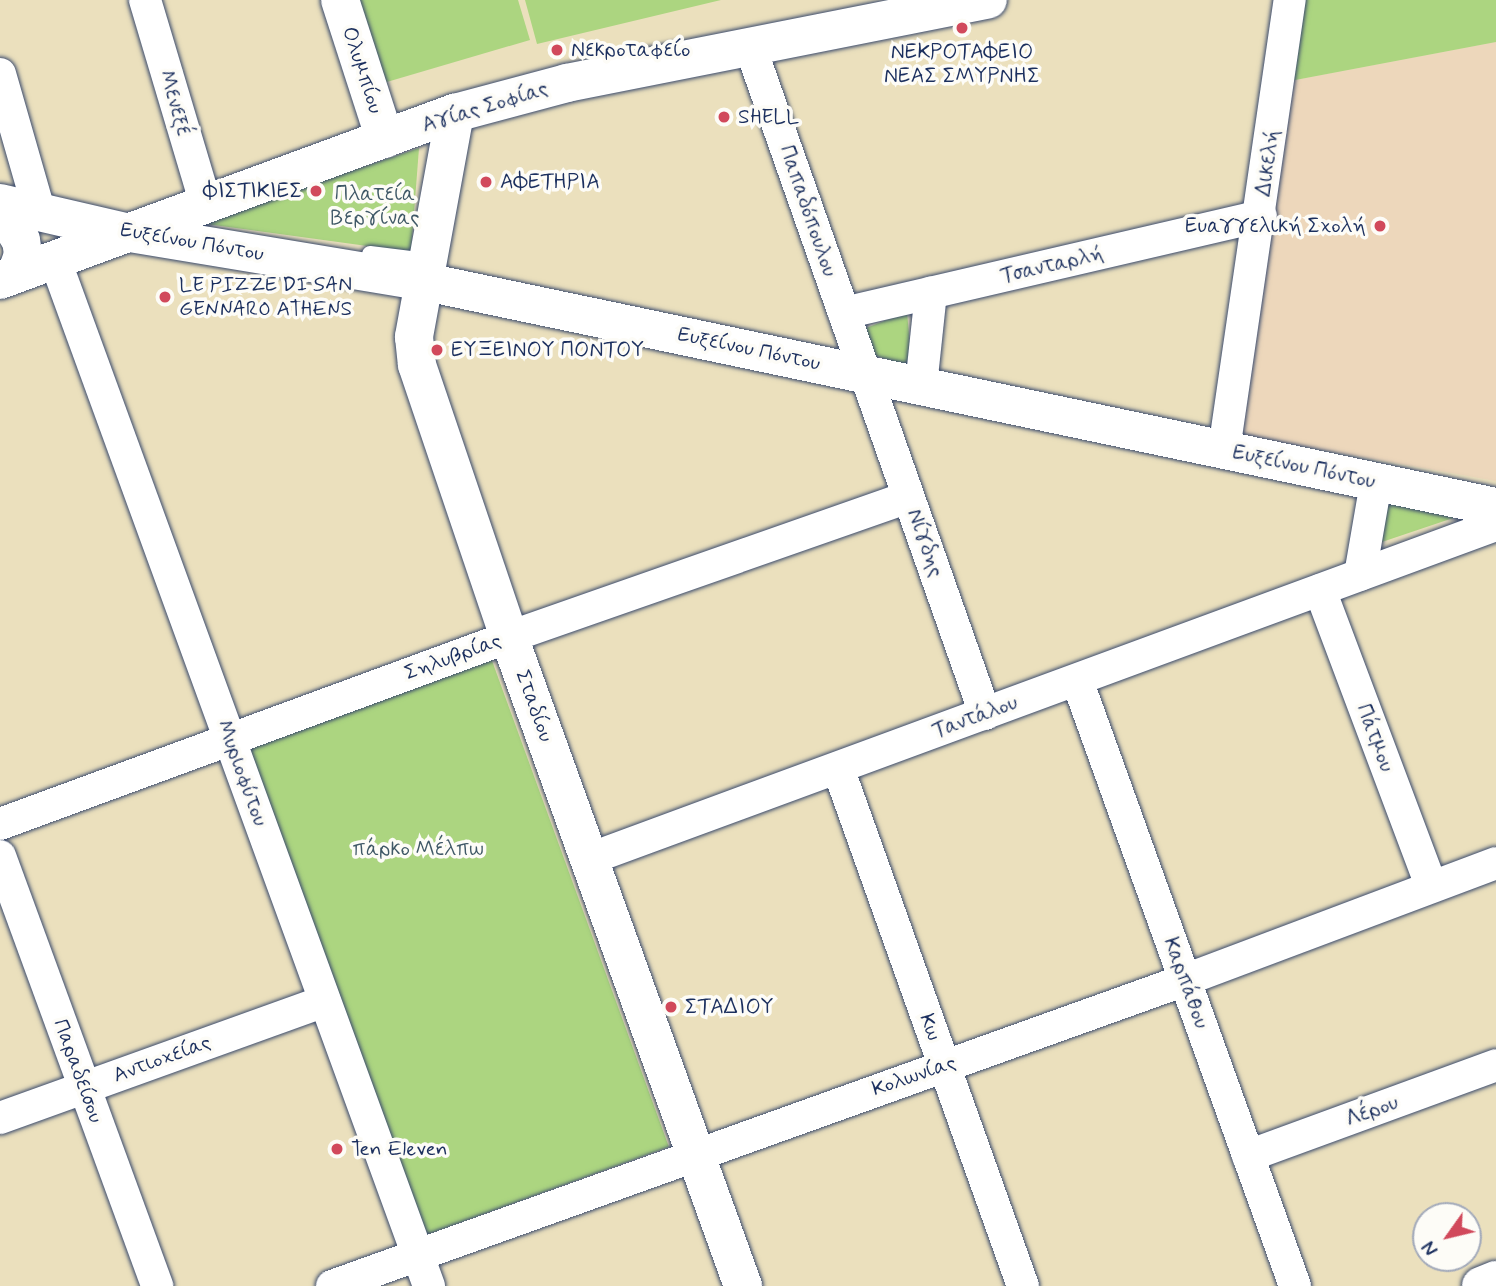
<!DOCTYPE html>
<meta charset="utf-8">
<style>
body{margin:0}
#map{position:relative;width:1496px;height:1286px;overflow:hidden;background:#ebe0bd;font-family:Mynerve,sans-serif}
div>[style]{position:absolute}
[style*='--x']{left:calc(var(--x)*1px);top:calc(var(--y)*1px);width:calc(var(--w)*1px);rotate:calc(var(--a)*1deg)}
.built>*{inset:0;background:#edd7bb}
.green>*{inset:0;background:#acd580;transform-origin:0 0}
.roads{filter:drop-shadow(0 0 2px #3a4a6c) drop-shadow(0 0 2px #3a4a6c)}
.lane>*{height:16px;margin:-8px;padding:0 8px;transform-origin:8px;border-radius:8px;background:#fff}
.street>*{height:32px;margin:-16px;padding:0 16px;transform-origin:16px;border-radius:16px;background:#fff}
.secondary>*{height:38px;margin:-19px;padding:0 19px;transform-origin:19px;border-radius:19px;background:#fff}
.dots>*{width:19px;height:19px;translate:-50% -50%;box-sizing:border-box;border:4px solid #fdfcf7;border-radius:50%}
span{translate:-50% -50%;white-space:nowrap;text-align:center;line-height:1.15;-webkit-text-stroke:7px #fdfcf7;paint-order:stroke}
.poi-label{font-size:21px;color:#1b2f5e}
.left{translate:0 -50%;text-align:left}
.right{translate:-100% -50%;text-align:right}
.street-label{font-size:21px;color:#1b2f5e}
.park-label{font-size:21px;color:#3f5866}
.north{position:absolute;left:1412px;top:1202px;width:70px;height:70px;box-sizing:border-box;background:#fdfcf7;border:2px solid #a3aaba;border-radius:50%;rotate:236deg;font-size:19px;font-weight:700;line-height:28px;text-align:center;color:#1b2f5e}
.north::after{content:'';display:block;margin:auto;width:24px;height:32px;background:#d1495b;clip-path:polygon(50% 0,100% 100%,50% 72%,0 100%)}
</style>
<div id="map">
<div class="built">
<div style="clip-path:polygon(1496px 42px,1496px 481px,1240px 435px,1290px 81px)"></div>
</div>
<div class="green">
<div style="clip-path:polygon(352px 0,518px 0,530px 40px,380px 84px)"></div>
<div style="clip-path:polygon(525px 0,721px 0,537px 44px)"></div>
<div style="clip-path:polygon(1298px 0,1496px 0,1496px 42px,1290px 81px)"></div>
<div style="clip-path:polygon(419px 148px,411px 252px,199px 223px)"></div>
<div style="clip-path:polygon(907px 312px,912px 367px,867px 353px,861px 330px)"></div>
<div style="clip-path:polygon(1386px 498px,1471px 512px,1376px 544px)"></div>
<div style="left:491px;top:658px;width:520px;height:265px;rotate:70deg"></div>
</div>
<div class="roads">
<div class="lane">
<div style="--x:370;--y:254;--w:57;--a:7"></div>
</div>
<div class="street">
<div style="--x:145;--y:0;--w:214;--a:73.4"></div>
<div style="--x:751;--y:49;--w:705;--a:70.61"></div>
<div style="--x:0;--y:74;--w:141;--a:74"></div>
<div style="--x:55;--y:260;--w:1092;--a:69.97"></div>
<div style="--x:844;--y:313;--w:428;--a:-13.1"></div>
<div style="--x:921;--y:386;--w:94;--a:-83.9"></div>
<div style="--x:1224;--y:450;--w:455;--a:-81.7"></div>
<div style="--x:1360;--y:575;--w:94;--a:-80.2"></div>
<div style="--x:1320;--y:590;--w:316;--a:69.4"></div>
<div style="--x:1077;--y:680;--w:644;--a:70.21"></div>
<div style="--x:838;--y:768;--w:550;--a:70.35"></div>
<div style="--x:0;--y:824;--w:542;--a:-20.17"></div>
<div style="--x:509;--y:637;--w:423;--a:-19.3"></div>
<div style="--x:0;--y:856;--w:458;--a:69.9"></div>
<div style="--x:589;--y:859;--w:967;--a:-20.22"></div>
<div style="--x:0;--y:1118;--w:345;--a:-19.8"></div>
<div style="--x:1248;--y:1156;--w:264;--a:-20.1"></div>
<div style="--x:332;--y:1286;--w:906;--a:-19.73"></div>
<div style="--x:1185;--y:980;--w:332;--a:-20.6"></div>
</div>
<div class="secondary">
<div style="--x:340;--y:0;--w:146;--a:72.1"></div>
<div style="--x:455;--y:113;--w:228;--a:100.4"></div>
<div style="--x:414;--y:337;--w:28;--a:84"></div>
<div style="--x:417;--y:365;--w:287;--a:71.3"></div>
<div style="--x:509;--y:637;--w:690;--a:70.17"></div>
<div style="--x:0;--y:203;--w:133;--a:13"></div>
<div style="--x:130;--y:233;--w:300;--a:9.4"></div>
<div style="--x:426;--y:282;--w:1093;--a:11.88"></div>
<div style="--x:0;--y:207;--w:39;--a:58"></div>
<div style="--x:21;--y:240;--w:15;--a:82"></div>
<div style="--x:23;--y:255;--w:20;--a:110"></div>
<div style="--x:0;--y:280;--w:485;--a:-20.2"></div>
<div style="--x:455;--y:113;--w:116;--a:-15"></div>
<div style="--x:567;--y:83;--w:429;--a:-11.2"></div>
<div style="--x:1481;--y:1286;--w:16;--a:-22"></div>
</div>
</div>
<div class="dots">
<div style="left:962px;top:28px;background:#d1495b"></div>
<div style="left:557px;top:50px;background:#d1495b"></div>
<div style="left:724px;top:117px;background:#d1495b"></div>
<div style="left:486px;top:182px;background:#d1495b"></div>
<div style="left:316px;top:191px;background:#d1495b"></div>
<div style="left:1380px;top:226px;background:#d1495b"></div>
<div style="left:165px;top:297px;background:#d1495b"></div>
<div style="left:437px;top:350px;background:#d1495b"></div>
<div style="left:671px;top:1007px;background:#d1495b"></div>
<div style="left:337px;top:1149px;background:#d1495b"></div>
</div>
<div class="poi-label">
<span class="left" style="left:571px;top:50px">Νεκροταφείο</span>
<span style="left:962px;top:64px">ΝΕΚΡΟΤΑΦΕΙΟ<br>ΝΕΑΣ ΣΜΥΡΝΗΣ</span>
<span class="left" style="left:738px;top:117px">SHELL</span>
<span class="left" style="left:500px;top:182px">ΑΦΕΤΗΡΙΑ</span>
<span class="right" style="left:302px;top:191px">ΦΙΣΤΙΚΙΕΣ</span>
<span class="right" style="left:1366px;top:226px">Ευαγγελική Σχολή</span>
<span class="left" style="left:179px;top:297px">LE PIZZE DI SAN<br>GENNARO ATHENS</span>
<span class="left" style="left:451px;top:350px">ΕΥΞΕΙΝΟΥ ΠΟΝΤΟΥ</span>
<span class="left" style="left:685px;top:1007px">ΣΤΑΔΙΟΥ</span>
<span class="left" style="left:351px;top:1149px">Ten Eleven</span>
</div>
<div class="street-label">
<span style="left:362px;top:70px;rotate:72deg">Ολυμπίου</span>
<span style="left:175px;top:103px;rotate:74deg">Μενεξέ</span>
<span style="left:485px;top:107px;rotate:-17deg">Αγίας Σοφίας</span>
<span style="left:1268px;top:163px;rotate:-82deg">Δικελή</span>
<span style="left:808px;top:211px;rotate:71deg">Παπαδόπουλου</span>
<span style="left:192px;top:242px;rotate:10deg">Ευξείνου Πόντου</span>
<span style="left:1052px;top:265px;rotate:-13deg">Τσανταρλή</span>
<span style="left:749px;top:349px;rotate:12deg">Ευξείνου Πόντου</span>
<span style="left:1304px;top:467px;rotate:12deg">Ευξείνου Πόντου</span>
<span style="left:925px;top:543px;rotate:71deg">Νίγδης</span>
<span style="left:453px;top:657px;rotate:-20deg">Σηλυβρίας</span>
<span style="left:534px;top:706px;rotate:70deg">Σταδίου</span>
<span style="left:975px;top:717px;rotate:-20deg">Ταντάλου</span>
<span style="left:1375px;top:738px;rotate:69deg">Πάτμου</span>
<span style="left:242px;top:773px;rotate:70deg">Μυριοφύτου</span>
<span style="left:1186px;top:983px;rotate:70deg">Καρπάθου</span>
<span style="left:930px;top:1027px;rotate:70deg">Κω</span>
<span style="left:162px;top:1059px;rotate:-20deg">Αντιοχείας</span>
<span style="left:78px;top:1071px;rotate:70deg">Παραδείσου</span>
<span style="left:914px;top:1076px;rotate:-19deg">Κολωνίας</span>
<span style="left:1372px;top:1111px;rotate:-20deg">Λέρου</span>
</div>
<div class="park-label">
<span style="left:375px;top:206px">Πλατεία<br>Βεργίνας</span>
<span style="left:418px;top:849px">πάρκο Μέλπω</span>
</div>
<div class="north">N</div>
</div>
